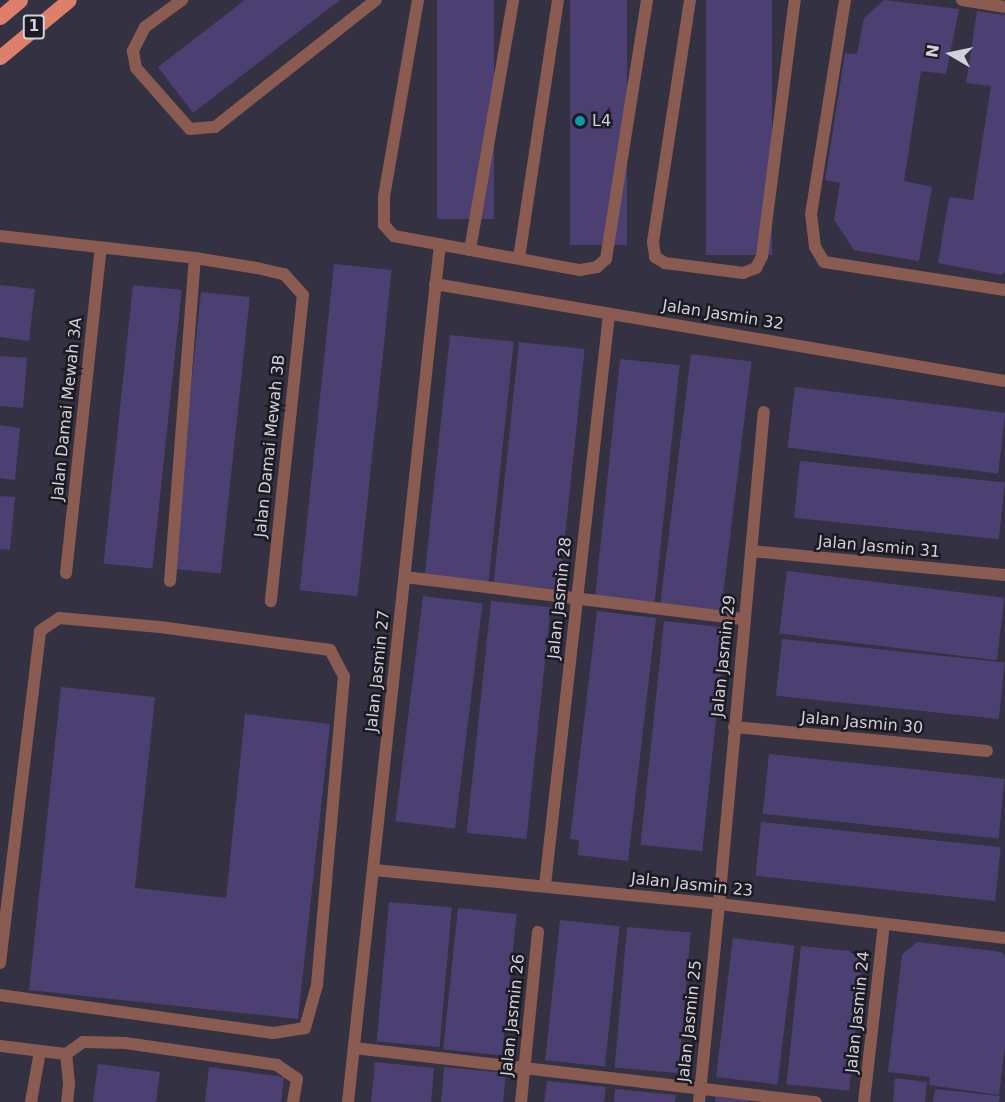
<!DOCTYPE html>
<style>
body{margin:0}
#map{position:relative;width:1005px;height:1102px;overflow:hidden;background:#343143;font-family:"DejaVu Sans",sans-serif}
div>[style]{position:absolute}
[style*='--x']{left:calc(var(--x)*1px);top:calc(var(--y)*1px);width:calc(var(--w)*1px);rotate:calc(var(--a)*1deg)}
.building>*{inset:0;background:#4c4073;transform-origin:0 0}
.lane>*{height:12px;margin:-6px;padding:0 6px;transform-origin:6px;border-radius:6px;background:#8a5b51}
.street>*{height:12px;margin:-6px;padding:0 6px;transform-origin:6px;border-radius:6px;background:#8a5b51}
.primary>*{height:15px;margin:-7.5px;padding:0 7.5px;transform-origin:7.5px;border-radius:7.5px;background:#de7f6b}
.dots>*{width:16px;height:16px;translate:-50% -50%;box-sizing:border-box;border:3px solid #1c1a22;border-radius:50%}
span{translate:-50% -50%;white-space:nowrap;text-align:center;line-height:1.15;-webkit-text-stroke:5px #1c1a22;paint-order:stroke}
.shield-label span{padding:2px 4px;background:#1c1a22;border:2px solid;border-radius:4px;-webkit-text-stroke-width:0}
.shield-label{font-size:15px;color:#d2d0db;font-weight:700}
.poi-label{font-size:16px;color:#d2d0db}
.left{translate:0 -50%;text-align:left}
.street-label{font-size:16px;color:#d2d0db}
.north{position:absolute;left:921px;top:24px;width:60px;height:60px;-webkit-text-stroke:4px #1c1a22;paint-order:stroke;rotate:279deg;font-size:16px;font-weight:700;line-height:24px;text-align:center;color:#d2d0db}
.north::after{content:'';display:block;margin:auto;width:21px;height:27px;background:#d2d0db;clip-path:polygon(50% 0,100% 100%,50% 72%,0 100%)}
</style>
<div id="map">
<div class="building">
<div style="clip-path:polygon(245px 0,340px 0,193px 113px,158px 67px)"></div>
<div style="left:437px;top:0;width:57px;height:219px"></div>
<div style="left:570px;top:0;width:57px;height:245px"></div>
<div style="left:706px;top:0;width:66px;height:255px"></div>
<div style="clip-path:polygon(884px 0,959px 9px,946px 74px,921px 71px,904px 181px,932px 187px,919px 261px,854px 250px,834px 220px,840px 183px,825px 180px,845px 53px,857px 54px,864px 18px)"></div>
<div style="clip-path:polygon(977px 11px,1005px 15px,1005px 272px,1001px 275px,938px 263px,949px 197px,973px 200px,991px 86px,966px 83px)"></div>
<div style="left:334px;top:264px;width:58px;height:328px;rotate:6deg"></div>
<div style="clip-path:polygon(0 285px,35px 289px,29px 341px,0 337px)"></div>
<div style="left:133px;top:285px;width:49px;height:280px;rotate:6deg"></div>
<div style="left:201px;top:292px;width:49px;height:278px;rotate:6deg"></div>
<div style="left:450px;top:335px;width:64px;height:243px;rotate:6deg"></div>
<div style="left:519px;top:342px;width:66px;height:242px;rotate:6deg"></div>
<div style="left:691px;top:354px;width:61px;height:251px;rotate:7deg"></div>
<div style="clip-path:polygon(0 356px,27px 358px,23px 408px,0 406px)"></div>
<div style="left:620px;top:359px;width:60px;height:238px;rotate:6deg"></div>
<div style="left:795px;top:387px;width:212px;height:61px;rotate:7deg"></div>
<div style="clip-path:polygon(0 425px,20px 428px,15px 480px,0 478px)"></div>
<div style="left:800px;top:461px;width:206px;height:57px;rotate:6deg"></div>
<div style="clip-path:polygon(0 496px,15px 497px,10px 550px,0 549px)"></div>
<div style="left:787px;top:571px;width:219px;height:63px;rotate:7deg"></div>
<div style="left:423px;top:596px;width:60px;height:227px;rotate:7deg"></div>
<div style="left:491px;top:601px;width:60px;height:233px;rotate:6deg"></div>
<div style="clip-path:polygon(597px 611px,656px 618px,628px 861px,578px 855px,579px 840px,570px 839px)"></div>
<div style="left:664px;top:621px;width:62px;height:225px;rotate:6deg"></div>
<div style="left:782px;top:639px;width:224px;height:57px;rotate:6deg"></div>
<div style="clip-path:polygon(61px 687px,155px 697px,135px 888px,226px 898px,245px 714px,330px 724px,298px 1019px,29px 990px)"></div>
<div style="left:769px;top:754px;width:237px;height:60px;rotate:6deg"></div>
<div style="left:761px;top:822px;width:241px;height:54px;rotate:6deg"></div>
<div style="left:389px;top:902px;width:63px;height:140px;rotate:5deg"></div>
<div style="left:458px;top:908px;width:59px;height:142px;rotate:6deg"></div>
<div style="left:560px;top:920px;width:60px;height:141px;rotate:6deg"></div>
<div style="left:627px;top:927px;width:64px;height:141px;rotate:5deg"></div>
<div style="left:733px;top:938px;width:62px;height:140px;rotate:7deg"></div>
<div style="clip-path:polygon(917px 942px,1002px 952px,1005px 956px,1005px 1046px,999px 1095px,929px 1085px,930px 1077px,888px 1072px,902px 955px)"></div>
<div style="left:801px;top:946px;width:63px;height:139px;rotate:6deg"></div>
<div style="clip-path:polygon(375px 1062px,434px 1068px,431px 1102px,371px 1102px)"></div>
<div style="clip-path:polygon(98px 1064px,160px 1072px,156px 1102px,93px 1102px)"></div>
<div style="clip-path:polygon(209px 1067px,284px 1077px,281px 1102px,205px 1102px)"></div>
<div style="clip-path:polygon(444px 1067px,506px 1073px,503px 1102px,441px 1102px)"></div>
<div style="clip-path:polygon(895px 1078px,927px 1082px,925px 1102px,893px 1102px)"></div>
<div style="clip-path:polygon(547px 1081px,606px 1087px,604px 1102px,544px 1102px)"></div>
<div style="clip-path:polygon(615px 1089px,676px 1095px,675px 1102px,614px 1102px)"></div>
<div style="clip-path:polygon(935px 1089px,1000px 1096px,999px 1102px,933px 1102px)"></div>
<div style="clip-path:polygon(715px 1097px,748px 1100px,748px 1102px,715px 1102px)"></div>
</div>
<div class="lane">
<div style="--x:418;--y:0;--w:199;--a:99.8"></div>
<div style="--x:384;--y:196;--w:29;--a:90"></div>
<div style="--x:384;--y:225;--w:15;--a:48"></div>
<div style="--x:394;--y:236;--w:189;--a:10.4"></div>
<div style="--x:580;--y:270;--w:17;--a:-10"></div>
<div style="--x:597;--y:267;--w:12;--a:-42"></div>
<div style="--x:606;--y:259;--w:262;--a:-81"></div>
<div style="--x:690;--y:0;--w:245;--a:98.7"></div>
<div style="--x:653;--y:242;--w:15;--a:82"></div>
<div style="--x:655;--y:257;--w:12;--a:31"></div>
<div style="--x:665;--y:263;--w:79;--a:7.3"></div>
<div style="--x:743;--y:273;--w:14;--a:-21"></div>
<div style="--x:756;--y:268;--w:13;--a:-63"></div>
<div style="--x:762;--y:256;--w:258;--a:-82.7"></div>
<div style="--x:845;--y:0;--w:217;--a:99"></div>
<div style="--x:811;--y:214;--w:33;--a:83"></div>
<div style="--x:815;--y:247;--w:17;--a:59"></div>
<div style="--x:824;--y:262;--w:183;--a:8.8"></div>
<div style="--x:962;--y:0;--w:44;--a:9.2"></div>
<div style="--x:145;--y:27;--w:27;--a:117"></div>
<div style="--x:133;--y:51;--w:17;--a:80"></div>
<div style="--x:136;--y:68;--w:81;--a:48.5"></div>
<div style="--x:190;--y:129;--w:25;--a:-5"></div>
<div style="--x:215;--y:127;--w:205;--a:-38.3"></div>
<div style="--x:470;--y:250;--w:254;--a:-80.2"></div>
<div style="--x:519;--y:258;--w:261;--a:-81.4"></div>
<div style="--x:405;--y:577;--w:342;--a:7.1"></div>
<div style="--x:170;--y:581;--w:324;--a:-85.6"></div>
<div style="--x:715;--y:944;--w:40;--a:-84.3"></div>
<div style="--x:0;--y:963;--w:334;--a:-83.1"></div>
<div style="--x:40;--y:631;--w:23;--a:-34"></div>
<div style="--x:59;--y:618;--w:101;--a:5.1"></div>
<div style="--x:160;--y:627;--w:172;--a:7.7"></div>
<div style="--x:330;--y:650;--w:30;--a:62"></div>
<div style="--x:344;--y:676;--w:310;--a:95"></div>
<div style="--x:317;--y:985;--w:45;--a:105.6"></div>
<div style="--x:305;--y:1028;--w:32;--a:171"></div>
<div style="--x:273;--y:1033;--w:276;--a:-172.1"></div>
<div style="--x:0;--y:1046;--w:66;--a:6.9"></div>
<div style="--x:66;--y:1054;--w:21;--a:-35"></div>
<div style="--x:83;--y:1042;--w:42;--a:1.4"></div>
<div style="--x:125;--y:1043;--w:154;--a:8.2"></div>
<div style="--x:277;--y:1065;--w:24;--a:35"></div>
<div style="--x:297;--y:1079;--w:23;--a:100"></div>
<div style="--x:354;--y:1048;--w:465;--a:6.7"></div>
<div style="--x:66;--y:1054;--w:30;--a:84"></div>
<div style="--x:69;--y:1084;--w:18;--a:96"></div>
<div style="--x:31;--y:1102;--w:52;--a:-80"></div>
</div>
<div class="street">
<div style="--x:145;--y:27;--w:46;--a:-36.1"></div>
<div style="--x:0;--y:236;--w:196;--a:6.4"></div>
<div style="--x:195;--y:258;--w:63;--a:9.2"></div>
<div style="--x:257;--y:268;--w:28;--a:13"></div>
<div style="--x:284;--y:274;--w:28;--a:48"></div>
<div style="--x:303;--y:295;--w:308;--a:96"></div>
<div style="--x:435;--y:284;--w:578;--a:9.66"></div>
<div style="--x:751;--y:551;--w:255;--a:5.4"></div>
<div style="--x:66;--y:573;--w:327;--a:-83.9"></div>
<div style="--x:734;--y:727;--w:254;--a:5.4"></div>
<div style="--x:374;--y:870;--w:347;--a:5.6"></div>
<div style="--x:719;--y:904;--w:288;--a:6.8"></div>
<div style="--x:545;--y:885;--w:575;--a:-83.6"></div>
<div style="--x:719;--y:904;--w:494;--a:-84.8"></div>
<div style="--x:348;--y:1102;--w:863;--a:-83.88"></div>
<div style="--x:521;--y:1102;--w:171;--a:-84.3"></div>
<div style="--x:699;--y:1102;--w:159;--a:-84.2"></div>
<div style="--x:864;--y:1102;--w:178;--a:-83.6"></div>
</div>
<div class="primary">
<div style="--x:0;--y:17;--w:26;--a:-40"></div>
<div style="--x:0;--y:57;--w:89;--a:-39.6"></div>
</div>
<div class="dots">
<div style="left:580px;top:121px;background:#0f9aa8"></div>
</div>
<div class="shield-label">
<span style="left:34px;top:27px">1</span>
</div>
<div class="poi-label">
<span class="left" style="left:592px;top:121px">L4</span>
</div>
<div class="street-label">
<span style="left:723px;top:315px;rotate:9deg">Jalan Jasmin 32</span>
<span style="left:67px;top:409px;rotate:-84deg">Jalan Damai Mewah 3A</span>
<span style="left:270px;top:446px;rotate:-84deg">Jalan Damai Mewah 3B</span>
<span style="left:879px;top:547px;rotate:5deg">Jalan Jasmin 31</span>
<span style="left:560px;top:598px;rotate:-84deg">Jalan Jasmin 28</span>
<span style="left:724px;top:656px;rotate:-84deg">Jalan Jasmin 29</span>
<span style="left:378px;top:671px;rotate:-84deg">Jalan Jasmin 27</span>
<span style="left:862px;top:723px;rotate:5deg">Jalan Jasmin 30</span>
<span style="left:692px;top:885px;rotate:6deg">Jalan Jasmin 23</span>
<span style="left:858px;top:1012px;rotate:-84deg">Jalan Jasmin 24</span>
<span style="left:513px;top:1015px;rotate:-84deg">Jalan Jasmin 26</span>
<span style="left:690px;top:1021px;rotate:-84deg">Jalan Jasmin 25</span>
</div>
<div class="north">N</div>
</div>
